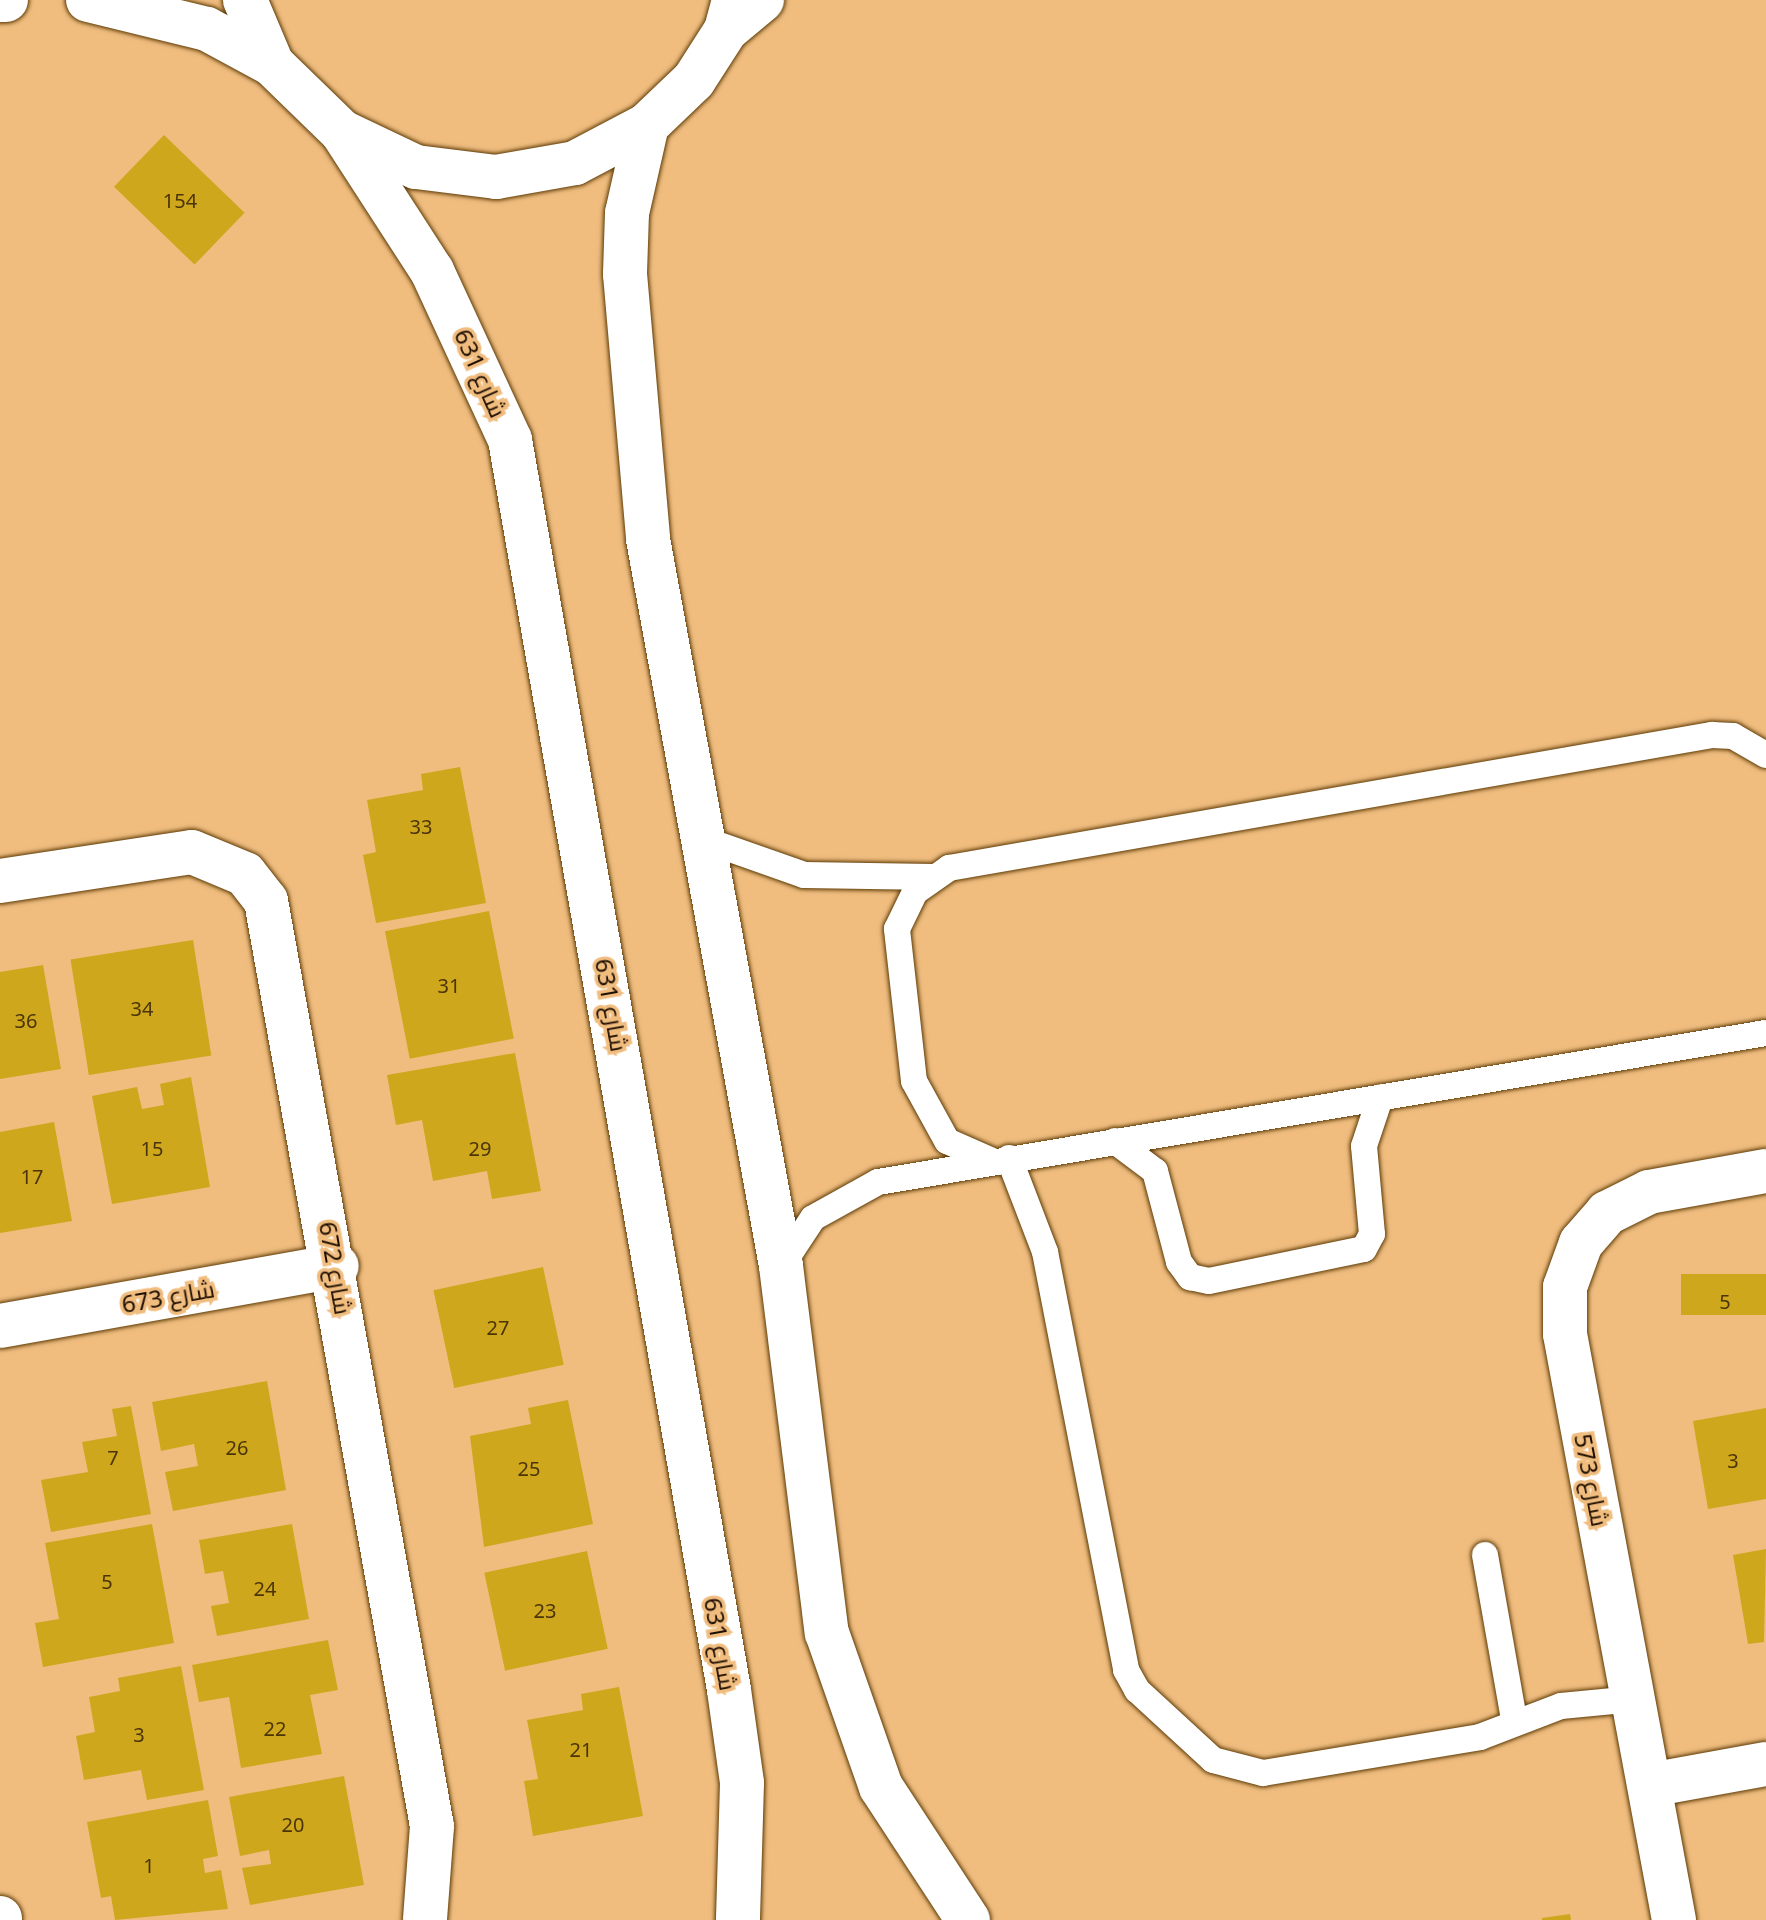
<!DOCTYPE html>
<meta charset="utf-8">
<style>
body{margin:0}
#map{position:relative;width:1766px;height:1920px;overflow:hidden;background:#f0bd7f;font-family:"Noto Sans",Cairo,sans-serif}
div>[style]{position:absolute}
[style*='--x']{left:calc(var(--x)*1px);top:calc(var(--y)*1px);width:calc(var(--w)*1px);rotate:calc(var(--a)*1deg)}
.building>*{inset:0;background:#cea71c;transform-origin:0 0}
.roads{filter:drop-shadow(0 0 2px #5d3b06) drop-shadow(0 0 2px #5d3b06)}
.service>*{height:26px;margin:-13px;padding:0 13px;transform-origin:13px;border-radius:13px;background:#fff}
.minor>*{height:44px;margin:-22px;padding:0 22px;transform-origin:22px;border-radius:22px;background:#fff}
.secondary>*{height:44px;margin:-22px;padding:0 22px;transform-origin:22px;border-radius:22px;background:#fff}
span{translate:-50% -50%;white-space:nowrap;text-align:center;line-height:1.15;-webkit-text-stroke:7px #f0bd7f;paint-order:stroke}
.number-label{font-size:20px;color:#4b3407}
.number-label span{-webkit-text-stroke-width:0}
.street-label{font-size:24px;color:#1f0e00}
</style>
<div id="map">
<div class="building">
<div style="left:164px;top:135px;width:112px;height:72px;rotate:44deg"></div>
<div style="clip-path:polygon(460px 767px,486px 903px,376px 923px,363px 855px,376px 852px,367px 800px,423px 790px,421px 774px)"></div>
<div style="left:489px;top:911px;width:130px;height:106px;rotate:79deg"></div>
<div style="left:193px;top:940px;width:117px;height:124px;rotate:81deg"></div>
<div style="clip-path:polygon(43px 965px,61px 1069px,0 1079px,0 972px)"></div>
<div style="clip-path:polygon(515px 1053px,541px 1191px,492px 1199px,487px 1171px,433px 1181px,422px 1120px,396px 1125px,387px 1075px)"></div>
<div style="clip-path:polygon(191px 1077px,210px 1187px,112px 1204px,92px 1096px,137px 1087px,142px 1109px,164px 1105px,160px 1084px)"></div>
<div style="clip-path:polygon(54px 1122px,72px 1221px,0 1233px,0 1132px)"></div>
<div style="left:543px;top:1267px;width:100px;height:112px;rotate:78deg"></div>
<div style="left:1766px;top:1274px;width:41px;height:85px;rotate:90deg"></div>
<div style="clip-path:polygon(267px 1381px,286px 1490px,173px 1511px,165px 1472px,198px 1466px,194px 1444px,161px 1451px,152px 1402px)"></div>
<div style="clip-path:polygon(568px 1400px,593px 1524px,484px 1547px,470px 1436px,531px 1424px,528px 1408px)"></div>
<div style="clip-path:polygon(131px 1406px,151px 1514px,51px 1532px,41px 1480px,88px 1472px,82px 1442px,117px 1436px,112px 1409px)"></div>
<div style="clip-path:polygon(1766px 1408px,1766px 1499px,1708px 1509px,1693px 1421px)"></div>
<div style="clip-path:polygon(152px 1524px,174px 1643px,43px 1667px,35px 1623px,59px 1619px,45px 1543px)"></div>
<div style="clip-path:polygon(292px 1524px,309px 1619px,217px 1636px,211px 1606px,229px 1603px,223px 1571px,205px 1574px,199px 1540px)"></div>
<div style="clip-path:polygon(1766px 1549px,1764px 1642px,1748px 1644px,1733px 1555px)"></div>
<div style="left:587px;top:1551px;width:100px;height:105px;rotate:78deg"></div>
<div style="clip-path:polygon(328px 1640px,338px 1690px,310px 1695px,322px 1754px,241px 1768px,229px 1697px,199px 1702px,192px 1665px)"></div>
<div style="clip-path:polygon(181px 1666px,204px 1790px,147px 1800px,141px 1770px,84px 1780px,76px 1736px,95px 1732px,89px 1697px,120px 1691px,118px 1678px)"></div>
<div style="clip-path:polygon(619px 1687px,643px 1816px,533px 1836px,524px 1781px,538px 1779px,527px 1720px,583px 1710px,581px 1694px)"></div>
<div style="clip-path:polygon(344px 1776px,364px 1885px,250px 1905px,242px 1868px,271px 1864px,269px 1850px,240px 1856px,229px 1797px)"></div>
<div style="clip-path:polygon(208px 1800px,218px 1856px,203px 1859px,205px 1873px,221px 1870px,228px 1909px,115px 1920px,111px 1896px,101px 1898px,87px 1822px)"></div>
<div style="clip-path:polygon(1570px 1914px,1571px 1920px,1542px 1920px,1542px 1918px)"></div>
</div>
<div class="roads">
<div class="service">
<div style="--x:702;--y:839;--w:108;--a:19.4"></div>
<div style="--x:804;--y:875;--w:130;--a:0.9"></div>
<div style="--x:1115;--y:1141;--w:50;--a:36.9"></div>
<div style="--x:1155;--y:1171;--w:94;--a:75.2"></div>
<div style="--x:1179;--y:1262;--w:19;--a:54"></div>
<div style="--x:1190;--y:1277;--w:19;--a:12"></div>
<div style="--x:1209;--y:1281;--w:158;--a:-11.7"></div>
<div style="--x:1364;--y:1249;--w:17;--a:-62"></div>
<div style="--x:1372;--y:1234;--w:88;--a:-95.2"></div>
<div style="--x:1364;--y:1146;--w:51;--a:-71.6"></div>
<div style="--x:1009;--y:1158;--w:101;--a:69"></div>
<div style="--x:1045;--y:1252;--w:426;--a:79"></div>
<div style="--x:1126;--y:1670;--w:23;--a:61"></div>
<div style="--x:1137;--y:1690;--w:103;--a:42.6"></div>
<div style="--x:1213;--y:1760;--w:52;--a:14.6"></div>
<div style="--x:1263;--y:1773;--w:220;--a:-9.4"></div>
<div style="--x:1480;--y:1737;--w:87;--a:-20.9"></div>
<div style="--x:1561;--y:1706;--w:73;--a:-5.5"></div>
<div style="--x:992;--y:1161;--w:49;--a:-156"></div>
<div style="--x:947;--y:1141;--w:68;--a:-118.8"></div>
<div style="--x:914;--y:1081;--w:153;--a:-96.4"></div>
<div style="--x:897;--y:929;--w:41;--a:-64.1"></div>
<div style="--x:915;--y:892;--w:42;--a:-35.2"></div>
<div style="--x:949;--y:868;--w:775;--a:-9.89"></div>
<div style="--x:1712;--y:735;--w:21;--a:3"></div>
<div style="--x:1733;--y:736;--w:38;--a:30"></div>
<div style="--x:782;--y:1265;--w:56;--a:-56.6"></div>
<div style="--x:813;--y:1218;--w:74;--a:-29"></div>
<div style="--x:878;--y:1182;--w:900;--a:-9.53"></div>
<div style="--x:1485;--y:1555;--w:167;--a:80"></div>
</div>
<div class="minor">
<div style="--x:0;--y:0;--w:6;--a:0"></div>
<div style="--x:88;--y:0;--w:122;--a:13.7"></div>
<div style="--x:207;--y:29;--w:74;--a:28.3"></div>
<div style="--x:726;--y:30;--w:47;--a:-39.8"></div>
<div style="--x:0;--y:881;--w:194;--a:-8.6"></div>
<div style="--x:192;--y:852;--w:57;--a:22.5"></div>
<div style="--x:245;--y:874;--w:34;--a:52"></div>
<div style="--x:266;--y:901;--w:940;--a:79.83"></div>
<div style="--x:432;--y:1826;--w:94;--a:94.3"></div>
<div style="--x:0;--y:1326;--w:342;--a:-10.1"></div>
<div style="--x:1650;--y:1785;--w:118;--a:-10.3"></div>
<div style="--x:0;--y:1918;--w:2;--a:90"></div>
<div style="--x:1674;--y:1920;--w:596;--a:-100.54"></div>
<div style="--x:1565;--y:1334;--w:47;--a:-90"></div>
<div style="--x:1565;--y:1287;--w:47;--a:-70"></div>
<div style="--x:1581;--y:1243;--w:40;--a:-49"></div>
<div style="--x:1607;--y:1213;--w:47;--a:-26.6"></div>
<div style="--x:1649;--y:1192;--w:119;--a:-10.2"></div>
</div>
<div class="secondary">
<div style="--x:245;--y:0;--w:69;--a:67.1"></div>
<div style="--x:272;--y:64;--w:98;--a:44.2"></div>
<div style="--x:342;--y:132;--w:82;--a:25.3"></div>
<div style="--x:416;--y:167;--w:81;--a:7.1"></div>
<div style="--x:496;--y:177;--w:80;--a:-10"></div>
<div style="--x:575;--y:163;--w:81;--a:-27.8"></div>
<div style="--x:647;--y:125;--w:65;--a:-43.8"></div>
<div style="--x:694;--y:80;--w:59;--a:-57.4"></div>
<div style="--x:726;--y:30;--w:31;--a:-75"></div>
<div style="--x:647;--y:125;--w:90;--a:102.8"></div>
<div style="--x:627;--y:213;--w:61;--a:91.9"></div>
<div style="--x:625;--y:274;--w:266;--a:85"></div>
<div style="--x:648;--y:539;--w:739;--a:79.63"></div>
<div style="--x:781;--y:1266;--w:370;--a:82.9"></div>
<div style="--x:827;--y:1633;--w:163;--a:70.7"></div>
<div style="--x:881;--y:1787;--w:159;--a:56.8"></div>
<div style="--x:342;--y:132;--w:166;--a:57.1"></div>
<div style="--x:432;--y:271;--w:186;--a:65.2"></div>
<div style="--x:510;--y:440;--w:1269;--a:80.06"></div>
<div style="--x:729;--y:1690;--w:94;--a:82"></div>
<div style="--x:742;--y:1783;--w:137;--a:91.7"></div>
</div>
</div>
<div class="number-label">
<span style="left:180px;top:200px">154</span>
<span style="left:421px;top:826px">33</span>
<span style="left:449px;top:985px">31</span>
<span style="left:142px;top:1008px">34</span>
<span style="left:26px;top:1020px">36</span>
<span style="left:152px;top:1148px">15</span>
<span style="left:480px;top:1148px">29</span>
<span style="left:32px;top:1176px">17</span>
<span style="left:1725px;top:1301px">5</span>
<span style="left:498px;top:1327px">27</span>
<span style="left:237px;top:1447px">26</span>
<span style="left:113px;top:1457px">7</span>
<span style="left:1733px;top:1460px">3</span>
<span style="left:529px;top:1468px">25</span>
<span style="left:107px;top:1581px">5</span>
<span style="left:265px;top:1588px">24</span>
<span style="left:545px;top:1610px">23</span>
<span style="left:275px;top:1728px">22</span>
<span style="left:139px;top:1734px">3</span>
<span style="left:581px;top:1749px">21</span>
<span style="left:293px;top:1824px">20</span>
<span style="left:149px;top:1865px">1</span>
</div>
<div class="street-label">
<span style="left:481px;top:373px;rotate:66deg">شارع 631</span>
<span style="left:612px;top:1005px;rotate:80deg">شارع 631</span>
<span style="left:336px;top:1268px;rotate:80deg">شارع 672</span>
<span style="left:168px;top:1296px;rotate:-10deg">شارع 673</span>
<span style="left:1592px;top:1480px;rotate:79deg">شارع 573</span>
<span style="left:721px;top:1644px;rotate:80deg">شارع 631</span>
</div>
</div>
